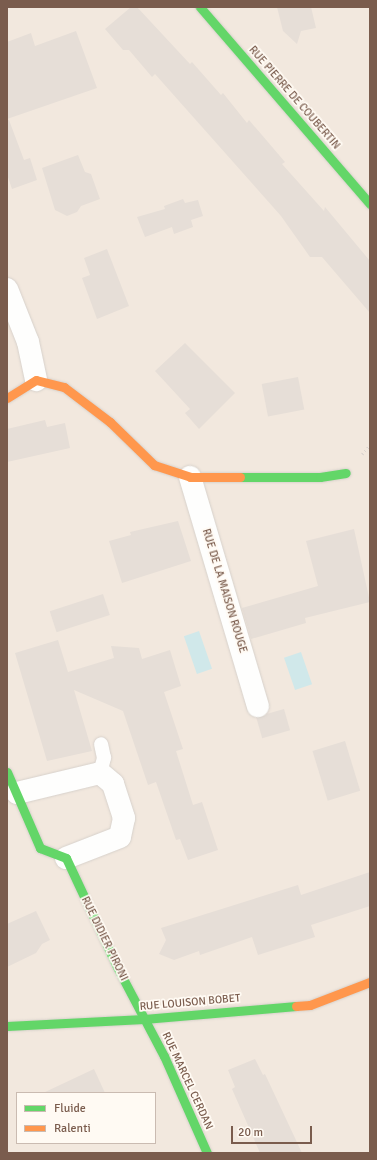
<!DOCTYPE html>
<style>
body{margin:0}
#map{position:relative;width:377px;height:1160px;overflow:hidden;background:#f9f5f0;font-family:Signika,sans-serif}
div>[style]{position:absolute}
[style*='--x']{left:calc(var(--x)*1px);top:calc(var(--y)*1px);width:calc(var(--w)*1px);rotate:calc(var(--a)*1deg)}
.residential>*{inset:0;background:#f2e8de}
.water>*{inset:0;background:#d0e8ea;transform-origin:0 0}
.building>*{inset:0;background:#e6ded7;transform-origin:0 0}
.path>*{height:2.5px;margin-top:-1.25px;transform-origin:0;background:repeating-linear-gradient(90deg,#dcd5d0 0 1px,transparent 0 4px)}
.roads{filter:drop-shadow(0 0 1px #d7d1cb) drop-shadow(0 0 1px #d7d1cb)}
.lane>*{height:14px;margin:-7px;padding:0 7px;transform-origin:7px;border-radius:7px;background:#fefefd}
.street>*{height:22px;margin:-11px;padding:0 11px;transform-origin:11px;border-radius:11px;background:#fefefd}
.fast>*{height:9px;margin:-4.5px;padding:0 4.5px;transform-origin:4.5px;border-radius:4.5px;background:#63d668}
.slow>*{height:9px;margin:-4.5px;padding:0 4.5px;transform-origin:4.5px;border-radius:4.5px;background:#ff974d}
span{translate:-50% -50%;white-space:nowrap;text-align:center;line-height:1.15;-webkit-text-stroke:3.5px #fffaf3;paint-order:stroke}
.street-label{font-size:11px;color:#7a5c4d}
.frame{position:absolute;inset:0;border:8px solid #7a5c4d;pointer-events:none}
.legend{position:absolute;left:16px;top:1092px;width:140px;height:52px;box-sizing:border-box;background:#fffaf3;border:1px solid #cabbb1;margin:0;padding:5px 7px;list-style:none;font-size:12px;color:#7a5c4d}
.legend li{display:flex;align-items:center;gap:8px;height:20px}
.legend b{width:20px;border:1px solid #cabbb1}
.scale{position:absolute;left:231px;top:1126px;width:81px;height:18px;box-sizing:border-box;border:2px solid #7a5c4d;border-top:0;padding-left:5px;font-size:12px;line-height:14px;white-space:nowrap;color:#7a5c4d;-webkit-text-stroke:3px #fffaf3;paint-order:stroke}
</style>
<div id="map">
<div class="residential">
<div style="clip-path:polygon(evenodd,7px 7px,370px 7px,370px 1153px,7px 1153px,7px 7px,17px 1093px,155px 1093px,155px 1143px,17px 1143px,17px 1093px)"></div>
</div>
<div class="water">
<div style="left:199px;top:631px;width:40px;height:16px;rotate:71deg"></div>
<div style="left:301px;top:652px;width:34px;height:18px;rotate:71deg"></div>
</div>
<div class="building">
<div style="clip-path:polygon(131px 7px,137px 7px,190px 64px,192px 62px,221px 95px,223px 93px,247px 123px,249px 120px,285px 162px,282px 164px,324px 211px,325px 207px,370px 261px,370px 313px,322px 257px,310px 257px,281px 216px,155px 74px,152px 77px,129px 50px,123px 50px,105px 29px)"></div>
<div style="clip-path:polygon(277px 7px,311px 7px,316px 28px,301px 31px,297px 44px,283px 31px)"></div>
<div style="clip-path:polygon(76px 31px,97px 88px,7px 119px,7px 42px,31px 33px,35px 46px)"></div>
<div style="clip-path:polygon(7px 120px,9px 120px,24px 160px,30px 158px,37px 180px,12px 189px,7px 174px)"></div>
<div style="clip-path:polygon(78px 155px,85px 172px,91px 174px,100px 199px,81px 206px,77px 212px,67px 216px,55px 210px,42px 168px)"></div>
<div style="clip-path:polygon(183px 199px,185px 203px,198px 200px,203px 216px,191px 220px,193px 227px,174px 234px,172px 227px,145px 237px,137px 217px,165px 209px,164px 206px)"></div>
<div style="clip-path:polygon(107px 249px,129px 306px,97px 319px,82px 278px,90px 275px,84px 258px)"></div>
<div style="clip-path:polygon(185px 343px,235px 393px,199px 429px,185px 413px,190px 409px,155px 371px)"></div>
<div style="left:298px;top:377px;width:33px;height:37px;rotate:79deg"></div>
<div style="clip-path:polygon(45px 420px,47px 427px,65px 423px,70px 448px,7px 462px,7px 429px)"></div>
<div style="clip-path:polygon(178px 521px,191px 561px,122px 583px,109px 541px,131px 535px,130px 532px)"></div>
<div style="clip-path:polygon(354px 529px,370px 602px,305px 618px,306px 623px,251px 639px,242px 608px,318px 586px,306px 541px)"></div>
<div style="left:103px;top:594px;width:22px;height:56px;rotate:72deg"></div>
<div style="clip-path:polygon(58px 640px,68px 672px,114px 658px,111px 646px,139px 648px,142px 659px,170px 650px,181px 686px,164px 692px,183px 749px,176px 751px,193px 805px,202px 802px,218px 850px,188px 860px,180px 839px,176px 840px,156px 782px,148px 785px,123px 711px,74px 690px,92px 751px,47px 761px,15px 653px)"></div>
<div style="left:284px;top:709px;width:22px;height:29px;rotate:74deg"></div>
<div style="left:345px;top:741px;width:52px;height:34px;rotate:73deg"></div>
<div style="clip-path:polygon(370px 872px,370px 906px,311px 925px,315px 937px,258px 955px,252px 937px,200px 955px,199px 951px,174px 960px,159px 954px,166px 940px,161px 928px,298px 885px,301px 895px)"></div>
<div style="clip-path:polygon(36px 911px,50px 940px,42px 944px,36px 953px,7px 967px,7px 924px)"></div>
<div style="clip-path:polygon(255px 1059px,263px 1075px,265px 1074px,302px 1153px,260px 1153px,232px 1089px,235px 1087px,228px 1070px)"></div>
<div style="clip-path:polygon(94px 1069px,105px 1093px,43px 1093px)"></div>
</div>
<div class="path">
<div style="--x:362;--y:454;--w:12;--a:-48"></div>
</div>
<div class="roads">
<div class="lane">
<div style="--x:100;--y:773;--w:16;--a:-75"></div>
<div style="--x:104;--y:758;--w:14;--a:-102"></div>
</div>
<div class="street">
<div style="--x:7;--y:289;--w:57;--a:68.4"></div>
<div style="--x:28;--y:342;--w:39;--a:78"></div>
<div style="--x:190;--y:477;--w:239;--a:73.5"></div>
<div style="--x:17;--y:793;--w:85;--a:-13.5"></div>
<div style="--x:100;--y:773;--w:17;--a:40"></div>
<div style="--x:113;--y:784;--w:36;--a:72"></div>
<div style="--x:124;--y:818;--w:19;--a:102"></div>
<div style="--x:120;--y:837;--w:58;--a:158.7"></div>
</div>
<div class="fast">
<div style="--x:200;--y:7;--w:260;--a:49.2"></div>
<div style="--x:240;--y:477;--w:80;--a:0"></div>
<div style="--x:320;--y:477;--w:26;--a:-9"></div>
<div style="--x:7;--y:772;--w:83;--a:66.5"></div>
<div style="--x:40;--y:848;--w:28;--a:21"></div>
<div style="--x:66;--y:858;--w:120;--a:64.9"></div>
<div style="--x:117;--y:967;--w:101;--a:62.2"></div>
<div style="--x:164;--y:1056;--w:106;--a:66.1"></div>
<div style="--x:7;--y:1026;--w:137;--a:-2.9"></div>
<div style="--x:144;--y:1019;--w:153;--a:-4.9"></div>
</div>
<div class="slow">
<div style="--x:7;--y:398;--w:34;--a:-32"></div>
<div style="--x:36;--y:380;--w:29;--a:14"></div>
<div style="--x:64;--y:387;--w:58;--a:37.3"></div>
<div style="--x:110;--y:422;--w:62;--a:44.3"></div>
<div style="--x:154;--y:465;--w:38;--a:18"></div>
<div style="--x:190;--y:477;--w:50;--a:0"></div>
<div style="--x:296;--y:1006;--w:14;--a:-4"></div>
<div style="--x:310;--y:1005;--w:64;--a:-21"></div>
</div>
</div>
<div class="street-label">
<span style="left:294px;top:98px;rotate:49deg">RUE PIERRE DE COUBERTIN</span>
<span style="left:224px;top:591px;rotate:73deg">RUE DE LA MAISON ROUGE</span>
<span style="left:104px;top:939px;rotate:64deg">RUE DIDIER PIRONI</span>
<span style="left:190px;top:1003px;rotate:-5deg">RUE LOUISON BOBET</span>
<span style="left:187px;top:1081px;rotate:65deg">RUE MARCEL CERDAN</span>
</div>
<div class="frame"></div>
<ul class="legend">
<li><b style="height:5px;background:#63d668"></b>Fluide</li>
<li><b style="height:5px;background:#ff974d"></b>Ralenti</li>
</ul>
<div class="scale">20 m</div>
</div>
